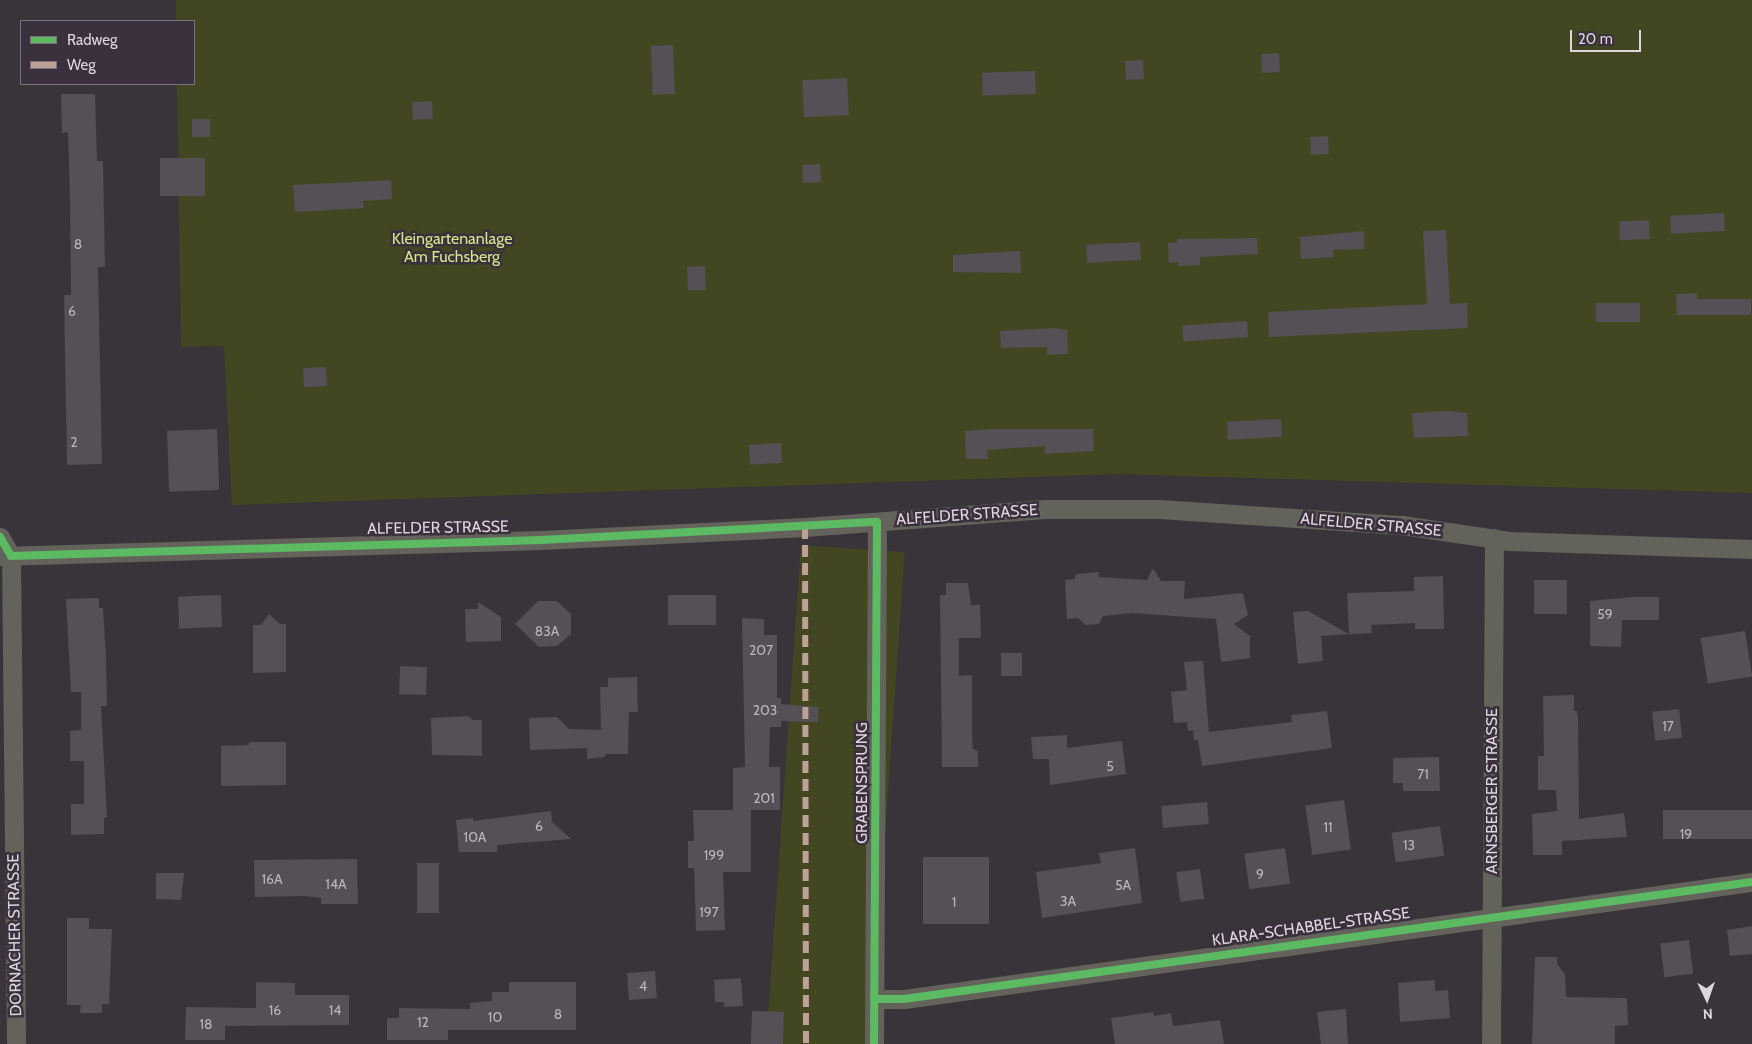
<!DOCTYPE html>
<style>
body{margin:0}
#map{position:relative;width:1752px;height:1044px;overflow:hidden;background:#39333a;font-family:Cabin,sans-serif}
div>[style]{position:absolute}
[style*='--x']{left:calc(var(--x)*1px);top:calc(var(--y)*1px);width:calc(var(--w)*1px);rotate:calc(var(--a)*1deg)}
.green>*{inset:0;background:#424722;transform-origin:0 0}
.building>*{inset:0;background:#545055;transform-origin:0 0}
.minor>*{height:19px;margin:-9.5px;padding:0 9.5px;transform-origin:9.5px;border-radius:9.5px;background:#63635c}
.quiet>*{height:6px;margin-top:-3px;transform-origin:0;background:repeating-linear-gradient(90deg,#bda197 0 12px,transparent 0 18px)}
.cycleway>*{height:8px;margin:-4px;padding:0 4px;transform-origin:4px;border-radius:4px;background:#5cba63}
span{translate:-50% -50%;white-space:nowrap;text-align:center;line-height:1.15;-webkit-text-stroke:5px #3b303d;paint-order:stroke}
.number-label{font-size:14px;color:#bab4bb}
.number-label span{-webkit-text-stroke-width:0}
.park-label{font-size:16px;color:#d5e689}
.street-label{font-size:16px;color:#dcd5dd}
.legend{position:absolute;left:20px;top:20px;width:175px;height:65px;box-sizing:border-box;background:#3b303d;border:1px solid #7b727d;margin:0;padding:6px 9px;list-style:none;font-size:15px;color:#dcd5dd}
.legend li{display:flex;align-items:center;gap:10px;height:25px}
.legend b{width:25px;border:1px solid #7b727d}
.north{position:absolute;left:1682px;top:974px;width:50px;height:50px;-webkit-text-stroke:4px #3b303d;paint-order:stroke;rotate:177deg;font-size:14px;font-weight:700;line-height:20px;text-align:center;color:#dcd5dd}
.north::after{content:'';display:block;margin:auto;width:18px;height:22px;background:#dcd5dd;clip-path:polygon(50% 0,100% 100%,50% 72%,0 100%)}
.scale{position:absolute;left:1570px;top:30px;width:71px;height:22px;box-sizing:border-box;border:2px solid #dcd5dd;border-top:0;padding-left:6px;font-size:15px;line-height:18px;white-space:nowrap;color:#dcd5dd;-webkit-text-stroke:4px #3b303d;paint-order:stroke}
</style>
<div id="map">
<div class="green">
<div style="clip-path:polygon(176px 0,1752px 0,1752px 493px,1117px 474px,232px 505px,224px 346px,181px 347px,177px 84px,194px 84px,194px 21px,176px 21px)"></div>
<div style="left:801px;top:545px;width:104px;height:499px;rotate:4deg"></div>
</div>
<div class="building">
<div style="left:673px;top:45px;width:49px;height:22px;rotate:88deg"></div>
<div style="left:1279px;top:53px;width:19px;height:18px;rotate:87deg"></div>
<div style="left:1143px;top:60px;width:19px;height:18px;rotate:87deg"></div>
<div style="left:1035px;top:71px;width:23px;height:53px;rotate:88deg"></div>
<div style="left:847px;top:78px;width:37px;height:45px;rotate:87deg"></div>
<div style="clip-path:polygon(61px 94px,95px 94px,97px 161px,103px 161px,105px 267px,98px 267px,102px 464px,67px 465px,64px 295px,71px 295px,70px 200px,68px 132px,62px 133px)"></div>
<div style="left:432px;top:101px;width:18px;height:20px;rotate:87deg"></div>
<div style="left:192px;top:119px;width:18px;height:18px"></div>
<div style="left:1328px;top:136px;width:18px;height:18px;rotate:87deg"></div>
<div style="left:205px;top:158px;width:38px;height:45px;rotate:90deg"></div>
<div style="left:820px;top:164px;width:18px;height:18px;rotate:87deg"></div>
<div style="clip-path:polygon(391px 180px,392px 199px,363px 201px,364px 208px,295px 212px,293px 185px)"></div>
<div style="left:1724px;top:213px;width:18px;height:54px;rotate:87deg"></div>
<div style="left:1649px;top:220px;width:19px;height:30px;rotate:87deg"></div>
<div style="clip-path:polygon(1446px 230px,1450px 304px,1467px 303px,1468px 328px,1269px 337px,1268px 312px,1427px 304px,1423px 231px)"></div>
<div style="clip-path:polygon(1364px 231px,1364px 249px,1333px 250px,1334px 257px,1301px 259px,1300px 237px)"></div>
<div style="clip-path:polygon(1257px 238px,1258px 254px,1200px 257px,1200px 265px,1178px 266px,1178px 262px,1169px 263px,1168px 243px,1177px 243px,1177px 239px)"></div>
<div style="left:1140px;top:242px;width:18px;height:54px;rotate:87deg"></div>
<div style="clip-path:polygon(1020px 251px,1021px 273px,953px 272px,953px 255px)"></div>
<div style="left:705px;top:266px;width:24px;height:18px;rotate:88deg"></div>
<div style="clip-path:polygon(1697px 293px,1697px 299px,1751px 299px,1751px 315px,1677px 315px,1676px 294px)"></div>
<div style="left:1596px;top:303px;width:44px;height:19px"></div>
<div style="left:1247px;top:321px;width:16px;height:65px;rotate:86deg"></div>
<div style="clip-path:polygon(1055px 328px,1067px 330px,1068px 354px,1047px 355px,1047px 347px,1001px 348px,1000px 331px)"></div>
<div style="left:326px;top:367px;width:19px;height:23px;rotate:87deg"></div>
<div style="clip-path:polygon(1447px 411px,1467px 413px,1468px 436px,1414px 438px,1412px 413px)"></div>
<div style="left:1281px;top:419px;width:18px;height:54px;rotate:87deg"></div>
<div style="left:217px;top:429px;width:61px;height:50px;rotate:88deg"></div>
<div style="clip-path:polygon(992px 429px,1093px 429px,1094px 451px,1045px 454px,1045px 446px,987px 450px,988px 459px,966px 459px,965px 431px)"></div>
<div style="left:781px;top:443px;width:20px;height:32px;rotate:87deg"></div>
<div style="clip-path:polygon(1153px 568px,1161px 581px,1185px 581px,1184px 599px,1243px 593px,1248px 615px,1234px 624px,1250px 636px,1250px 658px,1221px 662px,1216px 619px,1132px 613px,1103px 616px,1099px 624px,1086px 625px,1078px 618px,1067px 619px,1065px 580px,1075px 579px,1076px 574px,1099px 572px,1099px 577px,1147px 580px)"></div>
<div style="clip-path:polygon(1443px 576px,1444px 629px,1415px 629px,1415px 623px,1371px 625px,1372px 633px,1321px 636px,1323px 661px,1298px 664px,1293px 612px,1308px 611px,1349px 634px,1347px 593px,1414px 591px,1414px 577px)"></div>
<div style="left:1534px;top:580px;width:33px;height:34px"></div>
<div style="clip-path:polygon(946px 583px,968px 583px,971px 605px,980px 605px,981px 638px,959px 638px,959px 676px,972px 675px,972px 733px,973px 749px,978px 751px,978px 767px,942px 767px,940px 595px,946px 595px)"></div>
<div style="left:221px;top:595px;width:32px;height:43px;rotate:88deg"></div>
<div style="left:716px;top:595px;width:30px;height:48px;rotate:90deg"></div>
<div style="clip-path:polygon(1632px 597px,1659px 597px,1659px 620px,1622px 620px,1621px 647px,1590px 646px,1590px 601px)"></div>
<div style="clip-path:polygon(99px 598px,99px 608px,103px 608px,106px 658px,107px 706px,101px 706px,107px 817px,104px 818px,104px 834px,71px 835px,71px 804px,84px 804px,84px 761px,70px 761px,70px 731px,81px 730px,81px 692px,71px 692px,66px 599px)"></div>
<div style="clip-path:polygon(538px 601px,557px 601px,571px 614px,571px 634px,557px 646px,539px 647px,515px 624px)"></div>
<div style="clip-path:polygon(478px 602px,501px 617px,501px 641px,466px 642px,465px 609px,478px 609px)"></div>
<div style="clip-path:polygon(269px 614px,280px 624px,286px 624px,286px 672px,253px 673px,253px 625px,261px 625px)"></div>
<div style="clip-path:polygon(742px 618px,764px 619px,764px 635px,777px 635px,777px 698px,781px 698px,781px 704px,818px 707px,818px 722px,781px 721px,781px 727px,770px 727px,769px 767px,780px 767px,780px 810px,751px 810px,751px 872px,723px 872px,725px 930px,696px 931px,694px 868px,688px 868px,688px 841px,694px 841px,693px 810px,733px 810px,733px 768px,745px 767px)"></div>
<div style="left:1745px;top:631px;width:46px;height:45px;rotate:81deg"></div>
<div style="left:1001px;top:653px;width:21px;height:23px"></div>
<div style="clip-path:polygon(1203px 661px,1209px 732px,1292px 722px,1291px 715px,1327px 711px,1332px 748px,1202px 766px,1198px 740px,1194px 740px,1193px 730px,1188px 731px,1187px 722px,1174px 723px,1171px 692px,1187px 690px,1184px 662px)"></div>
<div style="left:400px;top:666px;width:27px;height:28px;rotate:2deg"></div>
<div style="clip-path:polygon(637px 677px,638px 712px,629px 712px,628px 754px,605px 754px,605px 757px,587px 759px,587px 748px,530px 750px,529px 718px,557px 717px,569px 729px,601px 730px,600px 687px,608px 687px,608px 678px)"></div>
<div style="clip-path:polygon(1574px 695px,1574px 711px,1577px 711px,1578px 718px,1579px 819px,1624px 813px,1627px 837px,1562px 841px,1562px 855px,1533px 855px,1532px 814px,1557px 811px,1556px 790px,1538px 790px,1538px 756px,1544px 756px,1543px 696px)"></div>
<div style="left:1679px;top:709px;width:29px;height:27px;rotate:84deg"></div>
<div style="clip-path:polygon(468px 716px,473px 720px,482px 720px,482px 756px,432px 755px,431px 718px)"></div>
<div style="clip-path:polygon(1067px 735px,1067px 748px,1122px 741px,1126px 774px,1050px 785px,1049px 759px,1033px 759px,1031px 737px)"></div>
<div style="clip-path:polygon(249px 742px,286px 742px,286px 785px,221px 786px,221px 746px,249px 745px)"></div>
<div style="clip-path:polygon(1439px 757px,1440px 791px,1403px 791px,1403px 783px,1393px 783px,1393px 758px)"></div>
<div style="left:1344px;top:800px;width:50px;height:39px;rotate:82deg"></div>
<div style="left:1207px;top:802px;width:22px;height:46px;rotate:85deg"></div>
<div style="left:1752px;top:810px;width:29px;height:89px;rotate:90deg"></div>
<div style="clip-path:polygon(551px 811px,552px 822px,571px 839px,497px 845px,497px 852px,459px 852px,456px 820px,473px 818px,474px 821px)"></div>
<div style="left:1440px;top:826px;width:30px;height:49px;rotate:82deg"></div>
<div style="clip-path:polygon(1135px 848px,1142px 903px,1042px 918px,1036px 872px,1101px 863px,1099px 853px)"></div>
<div style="left:1285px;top:848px;width:36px;height:41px;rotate:82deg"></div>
<div style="left:923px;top:857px;width:66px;height:67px"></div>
<div style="clip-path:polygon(357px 859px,358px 904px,321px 904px,321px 898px,305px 896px,255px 897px,254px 860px)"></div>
<div style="left:417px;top:863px;width:22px;height:50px"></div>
<div style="left:1200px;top:869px;width:30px;height:24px;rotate:82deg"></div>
<div style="clip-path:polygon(156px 873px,184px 873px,181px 900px,156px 899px)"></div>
<div style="clip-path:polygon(67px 918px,89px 918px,89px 929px,112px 929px,109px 1004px,102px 1004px,102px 1013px,80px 1013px,81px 1005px,67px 1005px)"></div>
<div style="clip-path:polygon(1752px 926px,1752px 954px,1730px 956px,1727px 930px)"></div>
<div style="left:1689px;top:940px;width:34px;height:29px;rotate:83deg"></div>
<div style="clip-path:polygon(1535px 957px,1557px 957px,1557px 964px,1565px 974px,1566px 997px,1627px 998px,1628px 1025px,1615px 1026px,1615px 1044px,1532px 1044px)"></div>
<div style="left:655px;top:971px;width:27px;height:28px;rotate:86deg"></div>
<div style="clip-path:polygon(741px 978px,743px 1006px,724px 1007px,724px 1002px,715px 1002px,714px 980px)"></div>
<div style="clip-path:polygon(1435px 980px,1435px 991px,1448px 990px,1450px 1018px,1400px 1022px,1398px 983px)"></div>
<div style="clip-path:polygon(256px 982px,295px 983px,295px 995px,349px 995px,349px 1025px,225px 1026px,225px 1040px,185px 1040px,186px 1007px,256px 1008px)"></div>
<div style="clip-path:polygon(509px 982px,576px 982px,576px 1030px,448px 1030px,448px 1040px,387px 1040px,387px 1018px,399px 1018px,399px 1008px,470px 1009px,470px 1003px,492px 1001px,492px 992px,509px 992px)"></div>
<div style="clip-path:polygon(1346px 1009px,1348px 1044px,1321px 1044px,1317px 1012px)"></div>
<div style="left:752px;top:1011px;width:32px;height:33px;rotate:2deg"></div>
<div style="clip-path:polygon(1153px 1012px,1154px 1016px,1171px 1013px,1173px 1026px,1220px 1020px,1224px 1044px,1115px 1044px,1111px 1018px)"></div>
</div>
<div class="minor">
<div style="--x:0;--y:537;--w:22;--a:60"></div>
<div style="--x:0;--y:556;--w:541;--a:-1.69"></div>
<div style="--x:541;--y:540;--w:264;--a:-2.8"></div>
<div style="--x:805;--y:527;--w:240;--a:-4.3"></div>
<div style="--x:1044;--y:509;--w:115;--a:0"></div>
<div style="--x:1159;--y:509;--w:244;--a:3.8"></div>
<div style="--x:1402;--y:525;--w:108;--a:8.5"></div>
<div style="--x:1509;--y:541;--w:243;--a:1.9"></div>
<div style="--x:11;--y:556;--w:488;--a:89.4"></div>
<div style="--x:875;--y:999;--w:29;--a:0"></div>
<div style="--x:904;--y:999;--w:856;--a:-7.86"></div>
<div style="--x:874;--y:1044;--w:522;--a:-89.67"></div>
<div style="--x:1491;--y:1044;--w:506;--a:-89.66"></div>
</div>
<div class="quiet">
<div style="--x:805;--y:527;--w:517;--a:89.89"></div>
</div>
<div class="cycleway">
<div style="--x:0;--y:537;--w:22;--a:60"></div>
<div style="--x:11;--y:556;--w:530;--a:-1.73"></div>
<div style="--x:541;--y:540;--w:336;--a:-3.1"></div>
<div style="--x:877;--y:522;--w:522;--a:90.33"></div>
<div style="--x:875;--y:999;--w:29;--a:0"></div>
<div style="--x:904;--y:999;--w:856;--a:-7.86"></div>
</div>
<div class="number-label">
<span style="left:78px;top:244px">8</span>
<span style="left:72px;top:311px">6</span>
<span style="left:74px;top:442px">2</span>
<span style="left:1605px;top:614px">59</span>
<span style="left:547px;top:631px">83A</span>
<span style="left:761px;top:650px">207</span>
<span style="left:765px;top:710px">203</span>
<span style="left:1668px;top:726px">17</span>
<span style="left:1110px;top:766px">5</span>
<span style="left:1423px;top:774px">71</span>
<span style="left:764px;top:798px">201</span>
<span style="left:539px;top:826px">6</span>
<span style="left:1328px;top:827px">11</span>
<span style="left:1686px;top:834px">19</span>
<span style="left:475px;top:837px">10A</span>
<span style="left:1409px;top:845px">13</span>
<span style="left:714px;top:855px">199</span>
<span style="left:1260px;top:874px">9</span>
<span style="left:272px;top:879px">16A</span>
<span style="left:336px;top:884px">14A</span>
<span style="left:1123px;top:885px">5A</span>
<span style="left:1068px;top:901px">3A</span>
<span style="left:954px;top:902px">1</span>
<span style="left:709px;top:912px">197</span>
<span style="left:643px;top:986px">4</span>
<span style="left:275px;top:1010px">16</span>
<span style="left:335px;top:1010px">14</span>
<span style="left:558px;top:1014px">8</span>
<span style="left:495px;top:1017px">10</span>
<span style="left:423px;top:1022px">12</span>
<span style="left:206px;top:1024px">18</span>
</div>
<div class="park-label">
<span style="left:452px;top:248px">Kleingartenanlage<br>Am Fuchsberg</span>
</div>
<div class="street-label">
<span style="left:967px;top:515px;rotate:-4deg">ALFELDER STRASSE</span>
<span style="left:1371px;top:525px;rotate:5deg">ALFELDER STRASSE</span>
<span style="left:438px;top:528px;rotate:-1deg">ALFELDER STRASSE</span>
<span style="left:862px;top:783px;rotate:-90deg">GRABENSPRUNG</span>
<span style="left:1492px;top:791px;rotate:-90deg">ARNSBERGER STRASSE</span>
<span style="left:1311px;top:927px;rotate:-8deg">KLARA-SCHABBEL-STRASSE</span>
<span style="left:15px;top:935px;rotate:-91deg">DORNACHER STRASSE</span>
</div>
<ul class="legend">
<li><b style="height:6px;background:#5cba63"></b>Radweg</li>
<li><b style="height:6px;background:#bda197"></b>Weg</li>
</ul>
<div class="north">N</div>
<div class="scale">20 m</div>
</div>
